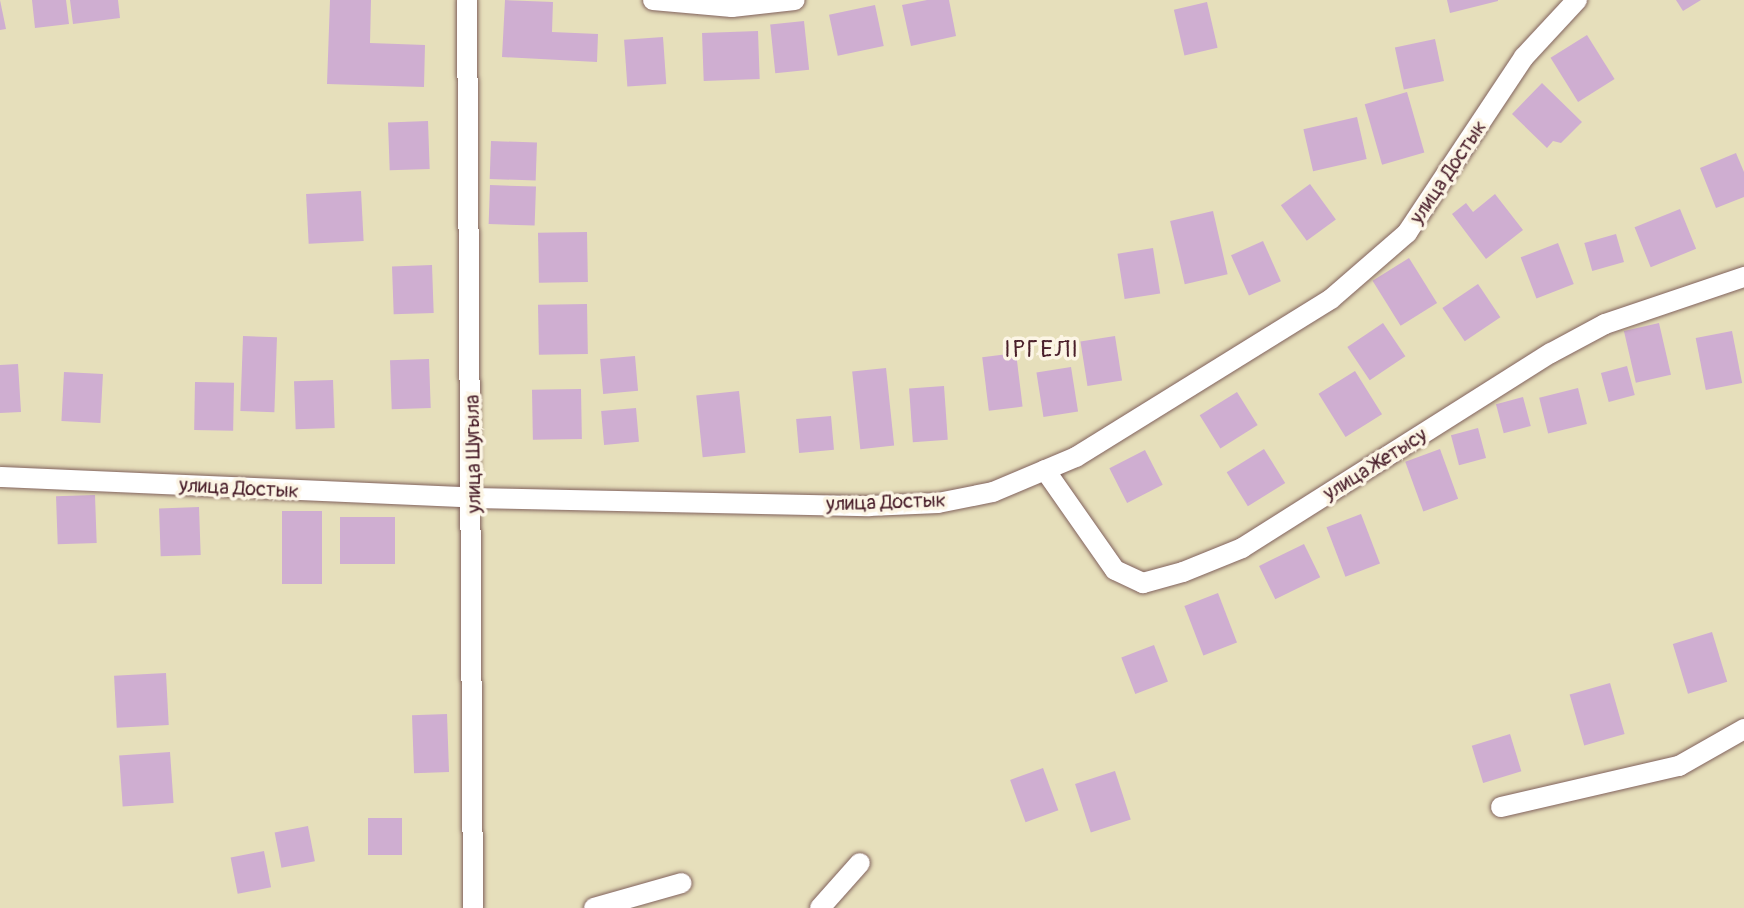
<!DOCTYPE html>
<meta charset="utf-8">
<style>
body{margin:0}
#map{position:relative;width:1744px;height:908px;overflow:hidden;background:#e6dfbb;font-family:Pangolin,sans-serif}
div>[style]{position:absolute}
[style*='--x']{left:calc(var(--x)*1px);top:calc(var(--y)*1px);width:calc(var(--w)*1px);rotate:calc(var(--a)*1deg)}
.building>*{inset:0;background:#cfaed1;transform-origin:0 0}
.roads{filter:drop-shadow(0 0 2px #81625d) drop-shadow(0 0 2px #81625d)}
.street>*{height:20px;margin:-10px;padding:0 10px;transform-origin:10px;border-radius:10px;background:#fff}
span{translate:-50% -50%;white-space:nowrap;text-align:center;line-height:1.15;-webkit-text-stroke:7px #fcf5e5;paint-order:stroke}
.street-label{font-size:20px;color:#4a1f2b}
.quarter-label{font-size:24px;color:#4a1f2b;letter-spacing:2px}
</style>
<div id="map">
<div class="building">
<div style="clip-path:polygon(0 0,6px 29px,0 30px)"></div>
<div style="clip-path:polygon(32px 0,66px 0,69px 24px,35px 28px)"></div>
<div style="clip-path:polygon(70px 0,118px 0,120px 18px,73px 24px)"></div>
<div style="clip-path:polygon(330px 0,371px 0,370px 43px,425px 45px,424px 87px,327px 84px)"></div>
<div style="clip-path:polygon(505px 0,553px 2px,552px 32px,598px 34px,597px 62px,502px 57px)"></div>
<div style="clip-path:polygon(927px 0,949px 0,956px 36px,911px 46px,902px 5px)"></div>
<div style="clip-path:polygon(1447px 0,1498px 0,1498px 1px,1450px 13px)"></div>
<div style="clip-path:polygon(1676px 0,1701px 0,1683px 11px)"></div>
<div style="left:1207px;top:2px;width:47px;height:34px;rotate:77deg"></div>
<div style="left:875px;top:5px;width:42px;height:47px;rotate:78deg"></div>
<div style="left:804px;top:21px;width:49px;height:34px;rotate:84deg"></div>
<div style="left:758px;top:31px;width:48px;height:56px;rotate:88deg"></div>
<div style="left:1587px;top:35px;width:52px;height:43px;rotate:58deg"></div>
<div style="left:663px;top:37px;width:47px;height:39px;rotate:86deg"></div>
<div style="left:1435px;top:39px;width:43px;height:41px;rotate:78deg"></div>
<div style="clip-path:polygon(1542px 83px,1582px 122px,1561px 143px,1553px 141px,1547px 148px,1512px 114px)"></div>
<div style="left:1407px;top:92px;width:63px;height:44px;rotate:74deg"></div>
<div style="left:1357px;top:117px;width:43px;height:55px;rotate:77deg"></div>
<div style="left:428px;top:121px;width:48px;height:40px;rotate:88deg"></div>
<div style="left:491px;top:141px;width:46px;height:38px;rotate:2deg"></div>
<div style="clip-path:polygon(1736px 153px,1744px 172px,1744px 197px,1716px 208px,1700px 168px)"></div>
<div style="left:1310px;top:184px;width:44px;height:36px;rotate:54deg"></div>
<div style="left:490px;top:185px;width:46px;height:39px;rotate:2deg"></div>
<div style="left:361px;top:191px;width:50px;height:55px;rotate:87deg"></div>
<div style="clip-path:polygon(1495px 194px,1523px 230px,1486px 259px,1452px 214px,1466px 203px,1473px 212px)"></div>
<div style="left:1680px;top:209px;width:43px;height:49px;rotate:68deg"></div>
<div style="left:1213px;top:211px;width:65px;height:44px;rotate:77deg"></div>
<div style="left:587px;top:232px;width:50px;height:49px;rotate:89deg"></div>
<div style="left:1616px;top:234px;width:29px;height:33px;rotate:74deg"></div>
<div style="left:1263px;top:241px;width:44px;height:35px;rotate:66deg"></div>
<div style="left:1558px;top:243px;width:44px;height:40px;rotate:69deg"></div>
<div style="left:1153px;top:248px;width:46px;height:36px;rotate:81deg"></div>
<div style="left:1409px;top:258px;width:53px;height:43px;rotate:58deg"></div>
<div style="left:432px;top:265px;width:48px;height:40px;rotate:88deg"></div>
<div style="left:1478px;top:284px;width:40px;height:43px;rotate:56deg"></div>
<div style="left:587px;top:304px;width:50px;height:49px;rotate:89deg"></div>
<div style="left:1383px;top:323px;width:40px;height:43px;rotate:56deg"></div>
<div style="left:1659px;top:323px;width:53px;height:36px;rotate:77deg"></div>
<div style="left:1732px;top:331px;width:53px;height:37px;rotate:79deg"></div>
<div style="left:243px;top:336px;width:34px;height:75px;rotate:2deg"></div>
<div style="left:1115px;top:336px;width:45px;height:35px;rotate:81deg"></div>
<div style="left:1016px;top:353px;width:54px;height:34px;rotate:83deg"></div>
<div style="left:635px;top:356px;width:35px;height:35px;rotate:85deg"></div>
<div style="left:429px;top:359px;width:49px;height:39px;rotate:88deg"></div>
<div style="clip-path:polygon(18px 364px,21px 412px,0 413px,0 365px)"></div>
<div style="left:1627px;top:366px;width:30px;height:27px;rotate:75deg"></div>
<div style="left:1071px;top:367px;width:45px;height:35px;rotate:81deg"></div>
<div style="left:886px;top:368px;width:78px;height:34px;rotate:84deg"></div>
<div style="left:1355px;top:371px;width:51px;height:43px;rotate:58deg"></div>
<div style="left:64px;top:372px;width:39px;height:49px;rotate:3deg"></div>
<div style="left:333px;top:380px;width:48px;height:39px;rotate:88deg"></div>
<div style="left:195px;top:382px;width:39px;height:48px;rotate:1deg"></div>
<div style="left:944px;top:386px;width:54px;height:35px;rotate:86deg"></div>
<div style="left:1578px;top:388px;width:37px;height:40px;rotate:76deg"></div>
<div style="left:581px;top:389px;width:50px;height:49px;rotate:89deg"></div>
<div style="left:739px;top:391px;width:62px;height:43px;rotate:84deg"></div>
<div style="left:1237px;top:392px;width:39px;height:44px;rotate:58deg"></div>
<div style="left:1523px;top:397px;width:30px;height:28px;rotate:75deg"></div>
<div style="left:636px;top:408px;width:34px;height:35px;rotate:85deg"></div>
<div style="left:831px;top:416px;width:34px;height:35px;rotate:85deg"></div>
<div style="left:1478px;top:428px;width:31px;height:28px;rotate:75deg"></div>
<div style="left:1264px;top:449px;width:40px;height:44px;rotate:58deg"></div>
<div style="left:1440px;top:449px;width:53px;height:37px;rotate:70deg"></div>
<div style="left:1145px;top:450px;width:39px;height:40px;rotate:63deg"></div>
<div style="left:95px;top:495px;width:48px;height:39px;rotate:88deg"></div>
<div style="left:199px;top:507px;width:48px;height:40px;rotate:88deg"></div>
<div style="left:282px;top:511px;width:40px;height:73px"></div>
<div style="left:1361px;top:514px;width:53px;height:37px;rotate:69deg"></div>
<div style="left:340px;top:517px;width:55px;height:47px"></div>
<div style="left:1304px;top:544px;width:37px;height:50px;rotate:64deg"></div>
<div style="left:1218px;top:593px;width:53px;height:36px;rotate:69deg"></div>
<div style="left:1712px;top:632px;width:52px;height:41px;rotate:73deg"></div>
<div style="left:1154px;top:645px;width:39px;height:35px;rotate:69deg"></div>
<div style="left:166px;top:673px;width:52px;height:52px;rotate:87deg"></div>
<div style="left:1610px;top:683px;width:53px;height:42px;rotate:74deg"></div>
<div style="left:447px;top:714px;width:58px;height:35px;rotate:88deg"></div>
<div style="left:1510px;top:734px;width:39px;height:40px;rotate:73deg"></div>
<div style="left:170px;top:752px;width:51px;height:51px;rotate:86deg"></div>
<div style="left:1043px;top:768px;width:45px;height:35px;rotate:70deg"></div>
<div style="left:1115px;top:771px;width:51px;height:42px;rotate:72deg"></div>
<div style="left:368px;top:818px;width:34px;height:37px"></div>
<div style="left:308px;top:826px;width:36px;height:34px;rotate:79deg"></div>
<div style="left:264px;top:851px;width:37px;height:34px;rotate:79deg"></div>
</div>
<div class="roads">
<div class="street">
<div style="--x:467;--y:0;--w:908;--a:89.62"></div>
<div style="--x:653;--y:0;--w:79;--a:5.1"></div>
<div style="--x:732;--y:7;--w:63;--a:-6.3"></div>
<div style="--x:1045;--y:470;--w:122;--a:55"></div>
<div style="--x:1115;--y:570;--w:31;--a:25"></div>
<div style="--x:1143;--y:583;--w:41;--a:-15.4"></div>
<div style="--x:1183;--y:572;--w:64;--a:-22.1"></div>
<div style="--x:1242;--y:548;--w:365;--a:-32.3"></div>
<div style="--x:1551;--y:353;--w:61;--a:-28.2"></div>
<div style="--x:1605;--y:324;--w:147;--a:-18.7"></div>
<div style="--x:0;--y:477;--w:474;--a:2.5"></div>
<div style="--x:474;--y:498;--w:395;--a:1.2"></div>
<div style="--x:869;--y:506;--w:69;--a:-2.5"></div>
<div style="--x:938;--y:503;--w:56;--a:-11.3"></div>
<div style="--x:993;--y:492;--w:90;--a:-22.9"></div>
<div style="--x:1076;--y:457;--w:300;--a:-31.8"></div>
<div style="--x:1331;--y:299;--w:101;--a:-41"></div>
<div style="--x:1407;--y:233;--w:211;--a:-56.4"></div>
<div style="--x:1524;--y:57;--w:78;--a:-47.1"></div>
<div style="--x:1501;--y:807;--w:183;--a:-13"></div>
<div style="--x:1679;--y:766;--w:75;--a:-29.6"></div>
<div style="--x:594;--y:908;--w:91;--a:-15.9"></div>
<div style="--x:820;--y:908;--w:60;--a:-48.4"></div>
</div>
</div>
<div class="street-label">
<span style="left:1448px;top:172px;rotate:-56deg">улица Достык</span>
<span style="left:473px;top:454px;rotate:-91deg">улица Шугыла</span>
<span style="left:1375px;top:464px;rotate:-32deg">улица Жетысу</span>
<span style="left:239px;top:488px;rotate:3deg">улица Достык</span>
<span style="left:886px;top:502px;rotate:-2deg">улица Достык</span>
</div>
<div class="quarter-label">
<span style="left:1042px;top:350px">ІРГЕЛІ</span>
</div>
</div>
